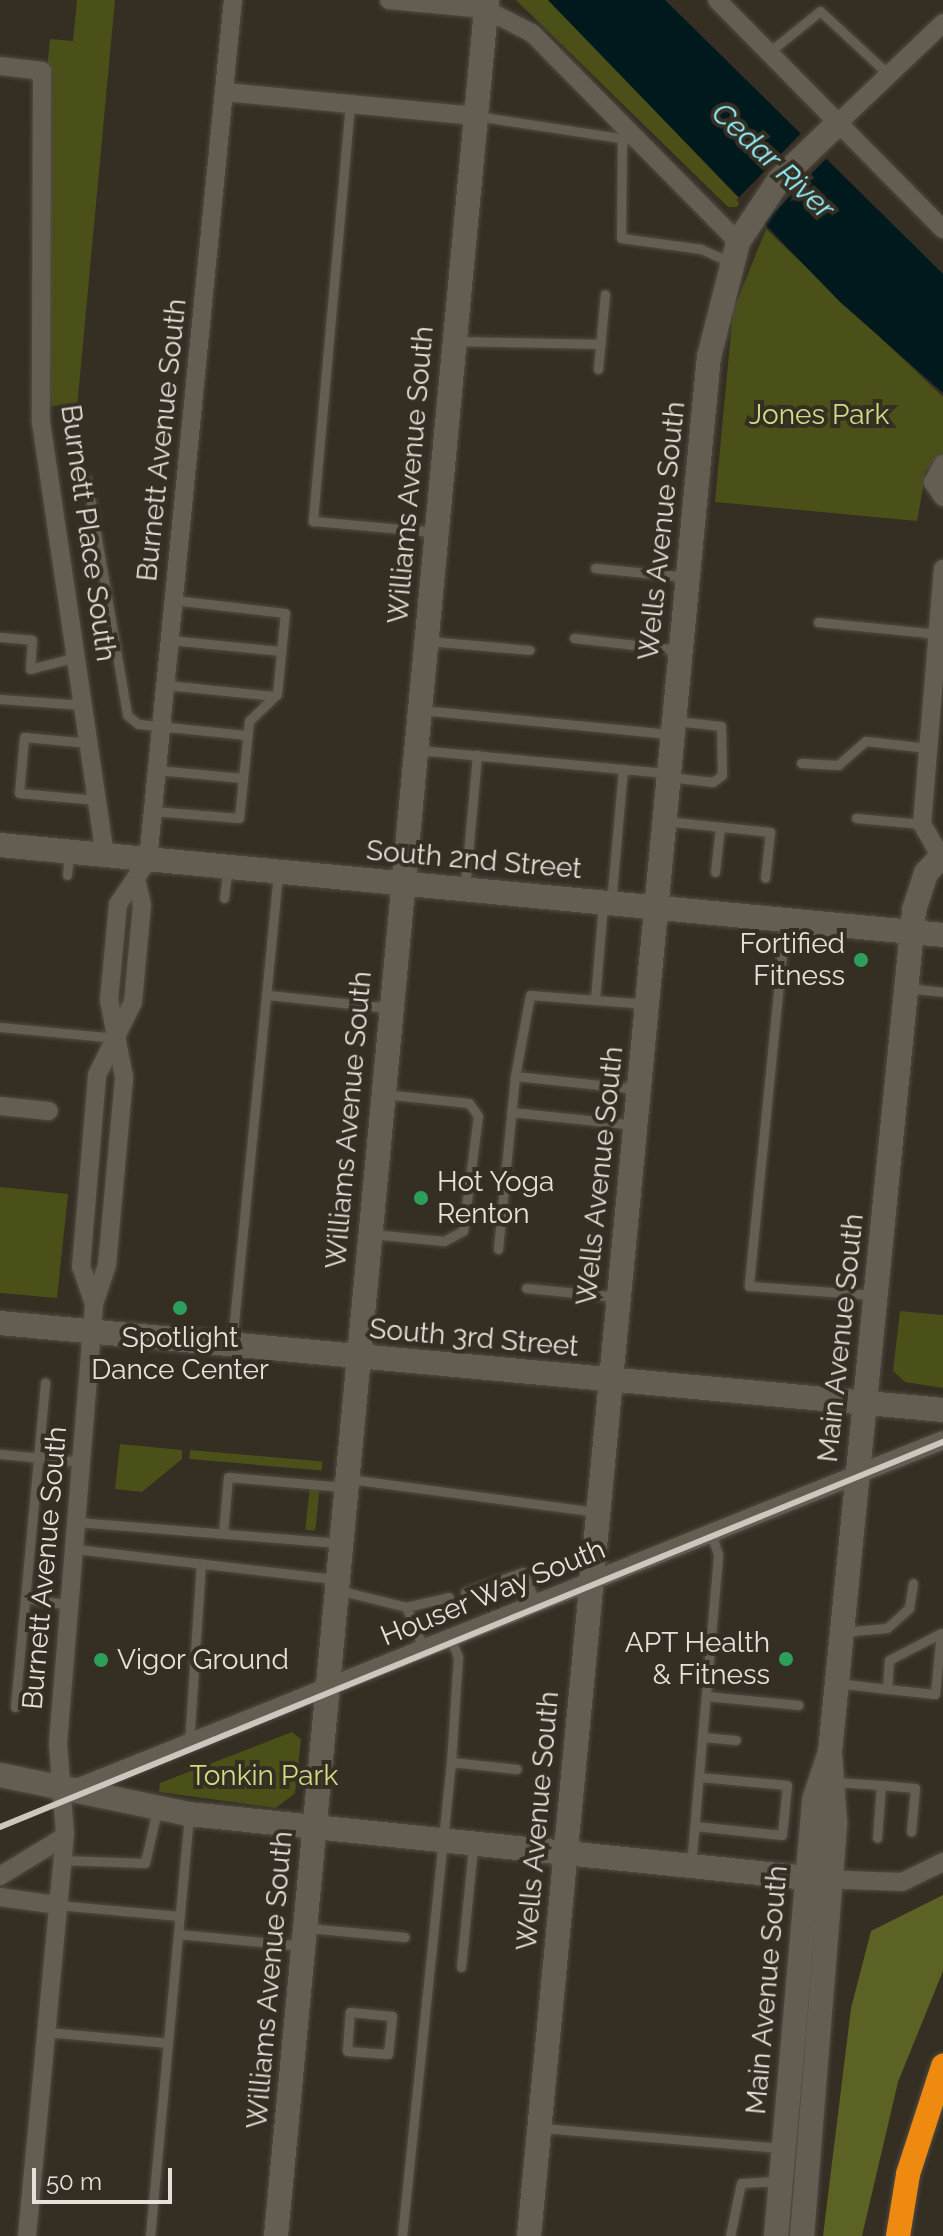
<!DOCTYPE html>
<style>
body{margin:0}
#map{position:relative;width:943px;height:2236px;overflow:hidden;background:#342e23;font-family:Raleway,sans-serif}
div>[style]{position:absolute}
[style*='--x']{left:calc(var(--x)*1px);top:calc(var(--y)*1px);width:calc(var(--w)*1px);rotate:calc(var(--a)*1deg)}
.green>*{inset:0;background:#4a5018;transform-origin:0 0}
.forest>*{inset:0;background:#5b6224}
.water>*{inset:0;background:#00191c}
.pier>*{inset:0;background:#342e23;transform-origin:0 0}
.roads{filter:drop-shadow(0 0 2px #504b42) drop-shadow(0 0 2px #504b42)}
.lane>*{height:9px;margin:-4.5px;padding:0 4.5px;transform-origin:4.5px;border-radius:4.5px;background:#645e52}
.street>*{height:18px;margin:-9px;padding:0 9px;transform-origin:9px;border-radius:9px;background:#645e52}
.secondary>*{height:24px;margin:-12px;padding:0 12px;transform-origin:12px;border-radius:12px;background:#645e52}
.highway>*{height:24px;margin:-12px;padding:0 12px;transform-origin:12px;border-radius:12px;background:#ef8a10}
.rail>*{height:6px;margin:-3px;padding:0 3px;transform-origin:3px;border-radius:3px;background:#cbc7bf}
.dots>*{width:22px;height:22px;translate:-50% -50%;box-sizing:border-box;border:4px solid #342e23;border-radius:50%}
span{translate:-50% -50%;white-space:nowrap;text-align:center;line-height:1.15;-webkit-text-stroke:8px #342e23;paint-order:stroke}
.park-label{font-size:28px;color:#d0dc82}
.street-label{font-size:28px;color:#e5e1da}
.poi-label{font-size:28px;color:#e5e1da}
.right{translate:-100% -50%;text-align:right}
.left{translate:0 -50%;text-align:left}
.water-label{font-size:30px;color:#93f2fe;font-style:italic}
.scale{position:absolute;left:32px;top:2168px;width:140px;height:36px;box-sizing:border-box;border:4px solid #e5e1da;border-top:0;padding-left:10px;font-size:24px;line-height:28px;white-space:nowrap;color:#e5e1da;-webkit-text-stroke:6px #342e23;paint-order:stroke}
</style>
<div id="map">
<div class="green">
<div style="clip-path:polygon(77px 0,115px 0,77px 408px,46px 405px,45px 90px,50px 39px,73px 41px)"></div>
<div style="clip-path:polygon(516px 0,548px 0,741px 200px,737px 207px,728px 207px)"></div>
<div style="clip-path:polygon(766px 229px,943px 397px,943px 455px,926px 471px,917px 521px,715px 502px,733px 311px)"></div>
<div style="clip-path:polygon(0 1187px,68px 1194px,57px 1298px,0 1293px)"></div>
<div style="clip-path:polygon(900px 1311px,943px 1315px,943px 1388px,905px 1382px,893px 1371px)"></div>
<div style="clip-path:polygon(120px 1444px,182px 1450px,182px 1459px,142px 1492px,115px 1489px)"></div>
<div style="left:190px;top:1450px;width:133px;height:9px;rotate:5deg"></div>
<div style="left:310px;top:1485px;width:10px;height:45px;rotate:6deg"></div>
<div style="clip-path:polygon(292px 1732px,301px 1739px,295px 1793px,276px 1808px,159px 1792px,160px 1783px)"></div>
</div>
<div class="forest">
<div style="clip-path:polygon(943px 1895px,943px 1971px,898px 2082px,862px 2236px,823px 2236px,851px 2008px,871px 1931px)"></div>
</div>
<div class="water">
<div style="clip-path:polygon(548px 0,665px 0,943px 274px,943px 393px,839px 301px)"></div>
</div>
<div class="pier">
<div style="left:803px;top:131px;width:36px;height:96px;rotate:44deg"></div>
</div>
<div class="roads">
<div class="lane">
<div style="--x:768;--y:53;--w:67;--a:-38.9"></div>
<div style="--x:820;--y:11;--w:94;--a:42.8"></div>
<div style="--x:350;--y:104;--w:419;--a:95.1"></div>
<div style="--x:313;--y:521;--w:121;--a:5.2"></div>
<div style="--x:476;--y:116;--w:153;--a:8.7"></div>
<div style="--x:622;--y:140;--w:98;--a:90.6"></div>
<div style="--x:621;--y:238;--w:81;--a:7.8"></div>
<div style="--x:701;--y:249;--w:32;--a:24"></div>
<div style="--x:457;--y:341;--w:144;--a:1.2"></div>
<div style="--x:598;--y:369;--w:75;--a:-84.7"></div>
<div style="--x:87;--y:480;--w:238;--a:80.3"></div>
<div style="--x:127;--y:715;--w:14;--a:39"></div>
<div style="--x:138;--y:724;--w:110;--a:5.8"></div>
<div style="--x:595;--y:568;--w:92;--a:5.6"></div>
<div style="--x:818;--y:622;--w:121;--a:5.7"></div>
<div style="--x:0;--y:637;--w:32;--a:5"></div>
<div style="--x:32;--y:640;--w:29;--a:94"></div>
<div style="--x:30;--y:669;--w:48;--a:-14.6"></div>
<div style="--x:574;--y:638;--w:105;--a:6.6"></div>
<div style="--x:170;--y:640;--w:112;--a:5.7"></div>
<div style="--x:428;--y:641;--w:102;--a:5"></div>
<div style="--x:166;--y:685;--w:110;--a:5.8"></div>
<div style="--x:0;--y:699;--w:83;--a:4.1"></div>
<div style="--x:421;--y:710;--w:252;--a:5.5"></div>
<div style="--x:89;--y:743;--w:65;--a:-174.7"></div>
<div style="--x:24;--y:737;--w:56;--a:95.1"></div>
<div style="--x:19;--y:793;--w:78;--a:5.1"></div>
<div style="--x:418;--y:750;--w:249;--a:5.3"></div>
<div style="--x:801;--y:763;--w:37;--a:3"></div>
<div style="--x:838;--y:765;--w:37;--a:-41"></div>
<div style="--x:866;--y:741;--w:62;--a:6.4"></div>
<div style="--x:157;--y:770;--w:86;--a:5.3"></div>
<div style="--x:669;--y:777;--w:44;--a:6.5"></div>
<div style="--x:713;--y:782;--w:11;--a:-38"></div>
<div style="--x:722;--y:775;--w:49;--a:-91.2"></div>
<div style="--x:721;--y:726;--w:45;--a:-173.7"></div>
<div style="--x:153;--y:811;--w:86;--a:4.7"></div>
<div style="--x:239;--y:818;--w:98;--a:-84.1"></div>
<div style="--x:249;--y:721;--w:39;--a:-44"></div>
<div style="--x:277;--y:694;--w:81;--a:-84.4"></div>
<div style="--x:285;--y:613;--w:112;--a:-173.3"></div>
<div style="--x:856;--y:818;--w:66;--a:5.2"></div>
<div style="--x:665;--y:821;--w:106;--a:6"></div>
<div style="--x:770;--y:832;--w:46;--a:96.2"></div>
<div style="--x:715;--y:872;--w:45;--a:-83.7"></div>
<div style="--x:67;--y:875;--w:21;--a:-85"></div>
<div style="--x:465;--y:887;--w:133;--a:-84.8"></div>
<div style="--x:224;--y:898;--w:31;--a:-83"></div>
<div style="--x:611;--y:903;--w:135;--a:-84.9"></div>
<div style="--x:785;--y:923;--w:365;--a:95.7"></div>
<div style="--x:749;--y:1286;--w:124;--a:4.2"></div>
<div style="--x:906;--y:988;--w:37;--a:6"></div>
<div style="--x:268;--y:995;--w:123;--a:6.1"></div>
<div style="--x:595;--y:999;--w:96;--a:-85.2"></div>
<div style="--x:0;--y:1027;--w:117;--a:5.4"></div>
<div style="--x:515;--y:1076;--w:82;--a:-79.5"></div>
<div style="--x:530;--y:995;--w:117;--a:4.4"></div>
<div style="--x:511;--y:1112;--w:125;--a:6"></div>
<div style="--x:372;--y:1234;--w:72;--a:5.6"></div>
<div style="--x:444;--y:1241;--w:21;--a:-28"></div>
<div style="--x:463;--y:1231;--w:116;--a:-82.6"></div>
<div style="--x:478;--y:1116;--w:16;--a:-125"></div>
<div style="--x:469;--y:1103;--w:86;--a:-174"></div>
<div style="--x:498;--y:1249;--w:174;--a:-84.4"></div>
<div style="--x:515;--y:1076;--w:124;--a:6"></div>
<div style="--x:526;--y:1288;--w:92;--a:5.6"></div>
<div style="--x:232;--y:1343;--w:473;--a:-84.4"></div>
<div style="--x:0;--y:1454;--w:83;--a:5.5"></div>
<div style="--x:349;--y:1479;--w:248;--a:7.6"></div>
<div style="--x:77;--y:1522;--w:263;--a:4.6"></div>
<div style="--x:223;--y:1533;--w:56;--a:-84.9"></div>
<div style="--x:228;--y:1477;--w:116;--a:4.9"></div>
<div style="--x:75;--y:1549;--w:263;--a:6.6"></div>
<div style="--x:338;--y:1590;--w:70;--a:14"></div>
<div style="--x:406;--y:1607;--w:46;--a:66.8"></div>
<div style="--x:465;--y:1592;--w:61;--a:-19"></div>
<div style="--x:523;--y:1572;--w:35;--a:68"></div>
<div style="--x:25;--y:1598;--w:46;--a:8.8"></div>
<div style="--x:406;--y:1607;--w:44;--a:-13.1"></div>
<div style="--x:842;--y:1632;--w:45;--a:-5.1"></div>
<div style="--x:887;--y:1628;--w:30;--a:-42"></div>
<div style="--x:909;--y:1608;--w:25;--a:-81"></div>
<div style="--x:837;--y:1683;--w:50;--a:6.8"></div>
<div style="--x:887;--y:1689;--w:48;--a:5.9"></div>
<div style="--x:935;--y:1694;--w:61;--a:-84.4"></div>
<div style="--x:941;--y:1633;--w:59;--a:152.6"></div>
<div style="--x:889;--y:1660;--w:29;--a:94"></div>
<div style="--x:706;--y:1696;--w:93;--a:5.5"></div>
<div style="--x:15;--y:1707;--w:326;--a:-84.7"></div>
<div style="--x:702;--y:1737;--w:34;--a:5"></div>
<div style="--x:189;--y:1743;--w:180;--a:-86.2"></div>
<div style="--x:451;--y:1762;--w:66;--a:6.1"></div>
<div style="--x:835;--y:1782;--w:46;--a:3.7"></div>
<div style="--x:881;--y:1785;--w:53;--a:94.3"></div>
<div style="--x:881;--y:1785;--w:34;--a:5"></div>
<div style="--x:915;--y:1788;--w:44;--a:95.2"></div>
<div style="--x:695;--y:1826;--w:87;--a:5.9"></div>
<div style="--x:782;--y:1835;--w:50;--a:-84.3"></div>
<div style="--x:787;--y:1785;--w:88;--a:-174.8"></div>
<div style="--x:62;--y:1860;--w:83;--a:2.1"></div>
<div style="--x:145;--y:1863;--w:54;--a:-77.2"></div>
<div style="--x:691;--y:1865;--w:312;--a:-85"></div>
<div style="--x:718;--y:1554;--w:21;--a:-109"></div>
<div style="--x:57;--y:1905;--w:123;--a:5.1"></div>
<div style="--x:308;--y:1928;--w:97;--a:5.3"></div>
<div style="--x:178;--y:1934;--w:126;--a:5.5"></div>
<div style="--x:461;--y:1967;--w:122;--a:-84.3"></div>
<div style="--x:350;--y:2012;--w:42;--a:5.4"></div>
<div style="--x:392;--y:2016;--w:38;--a:96"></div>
<div style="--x:388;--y:2054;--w:41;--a:-175.8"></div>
<div style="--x:347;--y:2051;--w:39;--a:-86"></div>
<div style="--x:45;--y:2032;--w:123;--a:5.1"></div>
<div style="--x:542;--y:2128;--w:241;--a:4.8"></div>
<div style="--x:150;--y:2236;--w:421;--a:-84.7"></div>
<div style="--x:402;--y:2236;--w:477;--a:-84.1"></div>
<div style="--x:451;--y:1762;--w:105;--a:-86.2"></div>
<div style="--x:458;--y:1657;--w:18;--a:-112"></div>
<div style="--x:730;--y:2236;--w:54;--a:-78.3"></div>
<div style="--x:741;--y:2183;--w:37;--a:-3"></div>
</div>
<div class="street">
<div style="--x:389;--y:0;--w:96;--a:5.4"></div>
<div style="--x:485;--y:9;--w:53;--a:27.1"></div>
<div style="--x:532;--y:33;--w:293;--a:45.4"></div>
<div style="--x:717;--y:0;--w:322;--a:45.4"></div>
<div style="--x:0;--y:66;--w:42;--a:6.8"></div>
<div style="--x:42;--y:71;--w:351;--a:90.2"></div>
<div style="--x:41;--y:422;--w:439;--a:81.6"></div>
<div style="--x:225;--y:92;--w:251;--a:5.5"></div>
<div style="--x:836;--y:125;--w:148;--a:-43.6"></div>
<div style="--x:943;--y:464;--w:21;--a:119"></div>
<div style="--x:933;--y:482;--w:18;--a:56"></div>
<div style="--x:941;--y:857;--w:38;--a:-120"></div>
<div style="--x:922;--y:824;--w:256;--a:-85.3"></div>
<div style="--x:0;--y:1106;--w:49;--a:5.8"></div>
<div style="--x:94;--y:1304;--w:39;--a:-109"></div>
<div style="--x:81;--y:1267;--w:193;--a:-85.2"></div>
<div style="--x:97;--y:1075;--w:81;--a:-63.7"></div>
<div style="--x:133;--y:1002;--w:97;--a:-84.7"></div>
<div style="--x:142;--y:905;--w:23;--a:-103"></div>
<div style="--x:77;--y:1788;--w:933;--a:-21.89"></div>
<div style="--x:0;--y:1876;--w:75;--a:-31.4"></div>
<div style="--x:819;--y:1879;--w:83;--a:2.1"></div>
<div style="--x:902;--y:1882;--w:46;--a:-26"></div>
<div style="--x:0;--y:1897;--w:58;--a:8"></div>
<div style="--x:27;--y:2236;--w:404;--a:-84.6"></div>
<div style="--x:65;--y:1834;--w:91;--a:-94.4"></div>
<div style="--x:58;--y:1743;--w:440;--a:-85.3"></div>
<div style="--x:94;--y:1304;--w:41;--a:-71.6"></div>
<div style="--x:107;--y:1265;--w:189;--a:-84.8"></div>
<div style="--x:124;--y:1077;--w:78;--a:-101"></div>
<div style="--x:109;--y:1000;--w:96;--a:-84.6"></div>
<div style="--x:118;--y:904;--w:53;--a:-55.7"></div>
<div style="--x:148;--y:860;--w:864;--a:-84.36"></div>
</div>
<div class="secondary">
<div style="--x:0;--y:845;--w:947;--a:5.45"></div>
<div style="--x:0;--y:1323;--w:947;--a:5.27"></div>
<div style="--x:0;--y:1775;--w:193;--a:11.7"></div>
<div style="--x:189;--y:1814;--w:621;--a:5.91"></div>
<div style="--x:276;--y:2236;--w:2246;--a:-84.61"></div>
<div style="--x:529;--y:2236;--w:1888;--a:-84.53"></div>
<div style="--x:709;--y:357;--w:119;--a:-75.8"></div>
<div style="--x:738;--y:242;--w:74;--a:-56.5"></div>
<div style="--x:779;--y:180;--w:79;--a:-44"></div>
<div style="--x:776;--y:2236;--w:438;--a:-85"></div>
<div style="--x:814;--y:1800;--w:47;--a:-71.6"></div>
<div style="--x:802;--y:2236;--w:415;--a:-85.4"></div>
<div style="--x:835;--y:1822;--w:70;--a:-94.1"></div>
<div style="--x:830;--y:1752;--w:846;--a:-84.3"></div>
<div style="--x:914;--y:910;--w:39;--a:-72"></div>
<div style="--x:926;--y:873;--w:25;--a:-47"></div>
</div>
<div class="highway">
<div style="--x:898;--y:2236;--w:63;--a:-80.8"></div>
<div style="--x:908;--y:2174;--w:114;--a:-72"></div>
</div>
</div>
<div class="rail">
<div style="--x:0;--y:1827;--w:1019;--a:-22.21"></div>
</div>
<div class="dots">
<div style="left:861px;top:960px;background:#2e9e5b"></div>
<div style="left:421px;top:1198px;background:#2e9e5b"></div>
<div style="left:180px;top:1308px;background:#2e9e5b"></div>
<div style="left:786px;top:1659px;background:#2e9e5b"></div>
<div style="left:101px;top:1660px;background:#2e9e5b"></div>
</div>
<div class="park-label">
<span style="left:819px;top:415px">Jones Park</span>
<span style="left:264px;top:1776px">Tonkin Park</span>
</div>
<div class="street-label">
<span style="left:162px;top:440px;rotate:-84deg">Burnett Avenue South</span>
<span style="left:411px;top:475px;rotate:-85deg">Williams Avenue South</span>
<span style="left:662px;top:531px;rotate:-84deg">Wells Avenue South</span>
<span style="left:88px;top:533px;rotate:82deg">Burnett Place South</span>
<span style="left:474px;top:860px;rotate:5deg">South 2nd Street</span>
<span style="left:349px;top:1120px;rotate:-85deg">Williams Avenue South</span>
<span style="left:600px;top:1176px;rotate:-84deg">Wells Avenue South</span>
<span style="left:474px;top:1338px;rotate:5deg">South 3rd Street</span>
<span style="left:841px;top:1338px;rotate:-84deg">Main Avenue South</span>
<span style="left:45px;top:1568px;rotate:-85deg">Burnett Avenue South</span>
<span style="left:493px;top:1593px;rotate:-22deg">Houser Way South</span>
<span style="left:538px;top:1821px;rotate:-85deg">Wells Avenue South</span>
<span style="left:270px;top:1980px;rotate:-85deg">Williams Avenue South</span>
<span style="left:767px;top:1990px;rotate:-85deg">Main Avenue South</span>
</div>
<div class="poi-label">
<span class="right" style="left:845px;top:960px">Fortified<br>Fitness</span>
<span class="left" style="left:437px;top:1198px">Hot Yoga<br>Renton</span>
<span style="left:180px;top:1354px">Spotlight<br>Dance Center</span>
<span class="right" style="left:770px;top:1659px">APT Health<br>&amp; Fitness</span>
<span class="left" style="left:117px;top:1660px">Vigor Ground</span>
</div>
<div class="water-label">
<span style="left:773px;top:161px;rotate:43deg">Cedar River</span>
</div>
<div class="scale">50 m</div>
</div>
